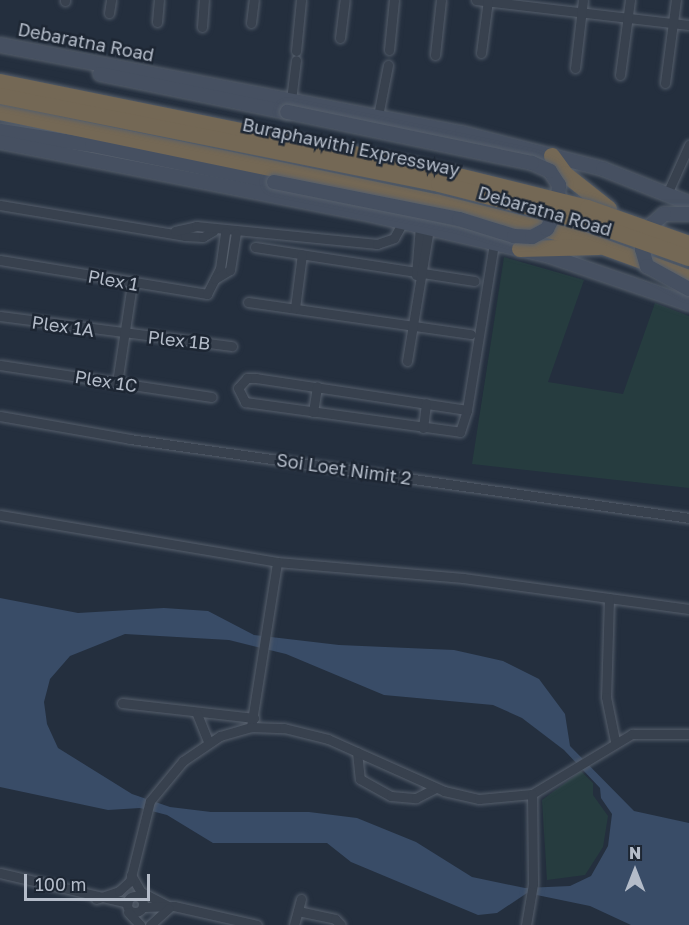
<!DOCTYPE html>
<style>
body{margin:0}
#map{position:relative;width:689px;height:925px;overflow:hidden;background:#242f3e;font-family:"Golos Text",sans-serif}
div>[style]{position:absolute}
[style*='--x']{left:calc(var(--x)*1px);top:calc(var(--y)*1px);width:calc(var(--w)*1px);rotate:calc(var(--a)*1deg)}
.green>*{inset:0;background:#263c3f}
.water>*{inset:0;background:#394c67}
.roads{filter:drop-shadow(0 0 2px #565f6c) drop-shadow(0 0 2px #565f6c)}
.street>*{height:9px;margin:-4.5px;padding:0 4.5px;transform-origin:4.5px;border-radius:4.5px;background:#38414e}
.street>.ring{margin:-4.5px;padding:0;box-sizing:content-box;background:none;border:9px solid #38414e;border-radius:50%}
.secondary>*{height:14px;margin:-7px;padding:0 7px;transform-origin:7px;border-radius:7px;background:#465061}
.highway>*{height:16px;margin:-8px;padding:0 8px;transform-origin:8px;border-radius:8px;background:#746855}
.bridges{filter:drop-shadow(0 0 2px #565f6c) drop-shadow(0 0 2px #565f6c)}
.secondary-bridge>*{height:14px;margin:-7px;padding:0 7px;transform-origin:7px;border-radius:7px;background:#465061}
.highway-bridge>*{height:16px;margin:-8px;padding:0 8px;transform-origin:8px;border-radius:8px;background:#746855}
span{translate:-50% -50%;white-space:nowrap;text-align:center;line-height:1.15;-webkit-text-stroke:5px #1d2633;paint-order:stroke}
.street-label{font-size:18px;color:#b4bcc9}
.north{position:absolute;left:605px;top:841px;width:60px;height:60px;-webkit-text-stroke:4px #1d2633;paint-order:stroke;rotate:0deg;font-size:16px;font-weight:700;line-height:24px;text-align:center;color:#b4bcc9}
.north::after{content:'';display:block;margin:auto;width:21px;height:27px;background:#b4bcc9;clip-path:polygon(50% 0,100% 100%,50% 72%,0 100%)}
.scale{position:absolute;left:24px;top:874px;width:126px;height:27px;box-sizing:border-box;border:3px solid #b4bcc9;border-top:0;padding-left:8px;font-size:18px;line-height:21px;white-space:nowrap;color:#b4bcc9;-webkit-text-stroke:4px #1d2633;paint-order:stroke}
</style>
<div id="map">
<div class="green">
<div style="clip-path:polygon(504px 257px,584px 280px,548px 382px,623px 394px,655px 303px,689px 316px,689px 488px,472px 464px)"></div>
<div style="clip-path:polygon(581px 771px,593px 783px,593px 795px,608px 816px,603px 847px,585px 875px,547px 880px,542px 800px)"></div>
</div>
<div class="water">
<div style="clip-path:polygon(evenodd,0 598px,78px 613px,164px 608px,208px 611px,254px 635px,339px 645px,454px 650px,503px 661px,539px 679px,565px 714px,570px 746px,634px 811px,689px 823px,689px 925px,631px 925px,590px 906px,527px 893px,497px 913px,478px 915px,351px 862px,327px 843px,213px 843px,167px 815px,140px 808px,108px 810px,0 787px,0 598px,125px 634px,229px 640px,286px 654px,384px 695px,493px 705px,522px 718px,564px 750px,600px 788px,601px 798px,612px 814px,608px 846px,591px 876px,570px 886px,525px 888px,472px 877px,416px 842px,357px 818px,309px 812px,211px 812px,170px 807px,132px 794px,58px 748px,47px 724px,44px 702px,50px 679px,70px 656px,125px 634px)"></div>
</div>
<div class="roads">
<div class="street">
<div style="--x:476;--y:0;--w:214;--a:6.7"></div>
<div style="--x:65;--y:1;--w:1;--a:-90"></div>
<div style="--x:109;--y:13;--w:13;--a:-81"></div>
<div style="--x:157;--y:22;--w:22;--a:-85"></div>
<div style="--x:251;--y:23;--w:23;--a:-83"></div>
<div style="--x:202;--y:27;--w:27;--a:-86"></div>
<div style="--x:340;--y:38;--w:38;--a:-83"></div>
<div style="--x:389;--y:50;--w:50;--a:-84.3"></div>
<div style="--x:296;--y:51;--w:51;--a:-84.4"></div>
<div style="--x:481;--y:53;--w:53;--a:-82.5"></div>
<div style="--x:435;--y:55;--w:55;--a:-83.8"></div>
<div style="--x:575;--y:68;--w:68;--a:-83.3"></div>
<div style="--x:620;--y:75;--w:76;--a:-82.4"></div>
<div style="--x:665;--y:83;--w:84;--a:-82.5"></div>
<div style="--x:291;--y:100;--w:40;--a:-82.9"></div>
<div style="--x:378;--y:116;--w:52;--a:-78.9"></div>
<div style="--x:667;--y:194;--w:54;--a:-65.8"></div>
<div style="--x:0;--y:205;--w:188;--a:9.5"></div>
<div style="--x:185;--y:236;--w:18;--a:3"></div>
<div style="--x:203;--y:237;--w:12;--a:-31"></div>
<div style="--x:175;--y:231;--w:22;--a:-13"></div>
<div style="--x:196;--y:226;--w:182;--a:5.7"></div>
<div style="--x:377;--y:244;--w:18;--a:-19"></div>
<div style="--x:394;--y:238;--w:18;--a:-61"></div>
<div style="--x:255;--y:247;--w:222;--a:8.8"></div>
<div style="--x:0;--y:260;--w:210;--a:9.3"></div>
<div style="--x:207;--y:294;--w:28;--a:-63"></div>
<div style="--x:220;--y:269;--w:37;--a:-82"></div>
<div style="--x:416;--y:275;--w:49;--a:-85.3"></div>
<div style="--x:215;--y:279;--w:17;--a:-31"></div>
<div style="--x:230;--y:270;--w:37;--a:-81"></div>
<div style="--x:248;--y:302;--w:225;--a:8.2"></div>
<div style="--x:295;--y:308;--w:54;--a:-82.6"></div>
<div style="--x:0;--y:316;--w:234;--a:7.4"></div>
<div style="--x:407;--y:361;--w:135;--a:-80.6"></div>
<div style="--x:0;--y:365;--w:214;--a:8.6"></div>
<div style="--x:117;--y:383;--w:100;--a:-81.4"></div>
<div style="--x:467;--y:410;--w:213;--a:-171.4"></div>
<div style="--x:256;--y:378;--w:9;--a:180"></div>
<div style="--x:247;--y:378;--w:13;--a:132"></div>
<div style="--x:238;--y:388;--w:16;--a:63"></div>
<div style="--x:245;--y:402;--w:217;--a:7.9"></div>
<div style="--x:460;--y:432;--w:23;--a:-72"></div>
<div style="--x:467;--y:410;--w:169;--a:-80.8"></div>
<div style="--x:313;--y:412;--w:26;--a:-81"></div>
<div style="--x:0;--y:416;--w:132;--a:10"></div>
<div style="--x:130;--y:439;--w:565;--a:8.04"></div>
<div style="--x:423;--y:428;--w:25;--a:-83"></div>
<div style="--x:0;--y:515;--w:281;--a:9.6"></div>
<div style="--x:277;--y:562;--w:187;--a:4.9"></div>
<div style="--x:463;--y:578;--w:228;--a:7.8"></div>
<div style="--x:609;--y:598;--w:99;--a:91.7"></div>
<div style="--x:606;--y:697;--w:45;--a:78.4"></div>
<div style="--x:122;--y:703;--w:133;--a:6.5"></div>
<div style="--x:197;--y:714;--w:31;--a:68"></div>
<div style="--x:251;--y:727;--w:167;--a:-81"></div>
<div style="--x:357;--y:752;--w:27;--a:84"></div>
<div style="--x:360;--y:779;--w:35;--a:29"></div>
<div style="--x:391;--y:796;--w:25;--a:5"></div>
<div style="--x:416;--y:798;--w:22;--a:-27"></div>
<div style="--x:0;--y:873;--w:131;--a:13.2"></div>
<div style="--x:131;--y:875;--w:20;--a:60"></div>
<div style="--x:141;--y:892;--w:29;--a:27"></div>
<div class="ring" style="left:127px;top:896px;width:7px;height:7px"></div>
<div style="--x:96;--y:899;--w:24;--a:-19"></div>
<div style="--x:119;--y:891;--w:15;--a:-42"></div>
<div style="--x:130;--y:881;--w:82;--a:-76"></div>
<div style="--x:150;--y:801;--w:52;--a:-50.5"></div>
<div style="--x:183;--y:761;--w:45;--a:-34"></div>
<div style="--x:220;--y:736;--w:32;--a:-16"></div>
<div style="--x:251;--y:727;--w:33;--a:2"></div>
<div style="--x:284;--y:728;--w:45;--a:14"></div>
<div style="--x:328;--y:739;--w:127;--a:24.1"></div>
<div style="--x:444;--y:791;--w:36;--a:13"></div>
<div style="--x:479;--y:799;--w:53;--a:-5.4"></div>
<div style="--x:532;--y:794;--w:117;--a:-31"></div>
<div style="--x:632;--y:734;--w:57;--a:0"></div>
<div style="--x:143;--y:907;--w:31;--a:-2"></div>
<div style="--x:174;--y:906;--w:85;--a:12.9"></div>
<div style="--x:298;--y:911;--w:38;--a:12"></div>
<div style="--x:335;--y:919;--w:8;--a:45"></div>
<div style="--x:128;--y:912;--w:18;--a:47"></div>
<div style="--x:150;--y:925;--w:25;--a:-42"></div>
<div style="--x:294;--y:925;--w:27;--a:-75"></div>
<div style="--x:526;--y:925;--w:42;--a:-80.3"></div>
<div style="--x:533;--y:884;--w:90;--a:-90.6"></div>
</div>
<div class="secondary">
<div style="--x:0;--y:45;--w:470;--a:10.8"></div>
<div style="--x:462;--y:133;--w:146;--a:14.3"></div>
<div style="--x:603;--y:169;--w:92;--a:21.6"></div>
<div style="--x:100;--y:74;--w:191;--a:11.5"></div>
<div style="--x:0;--y:131;--w:93;--a:8.7"></div>
<div style="--x:92;--y:145;--w:186;--a:11.5"></div>
<div style="--x:0;--y:142;--w:370;--a:11.1"></div>
<div style="--x:363;--y:213;--w:191;--a:13"></div>
<div style="--x:549;--y:256;--w:148;--a:18.9"></div>
</div>
<div class="highway">
<div style="--x:0;--y:112;--w:445;--a:11.7"></div>
<div style="--x:436;--y:202;--w:147;--a:14.1"></div>
<div style="--x:579;--y:238;--w:117;--a:20"></div>
<div style="--x:552;--y:156;--w:22;--a:54"></div>
<div style="--x:565;--y:174;--w:56;--a:38.5"></div>
<div style="--x:520;--y:249;--w:79;--a:-1.5"></div>
</div>
</div>
<div class="bridges">
<div class="secondary-bridge">
<div style="--x:274;--y:182;--w:189;--a:11.3"></div>
<div style="--x:459;--y:219;--w:58;--a:17.2"></div>
<div style="--x:514;--y:236;--w:18;--a:3"></div>
<div style="--x:532;--y:237;--w:17;--a:-28"></div>
<div style="--x:547;--y:229;--w:22;--a:-63"></div>
<div style="--x:557;--y:209;--w:24;--a:-85"></div>
<div style="--x:559;--y:185;--w:17;--a:-123"></div>
<div style="--x:550;--y:171;--w:20;--a:-156"></div>
<div style="--x:532;--y:163;--w:250;--a:-168.2"></div>
<div style="--x:689;--y:214;--w:25;--a:180"></div>
<div style="--x:664;--y:214;--w:21;--a:139"></div>
<div style="--x:648;--y:228;--w:22;--a:106"></div>
<div style="--x:642;--y:249;--w:18;--a:74"></div>
<div style="--x:647;--y:266;--w:48;--a:28.7"></div>
</div>
<div class="highway-bridge">
<div style="--x:0;--y:82;--w:451;--a:11.5"></div>
<div style="--x:442;--y:172;--w:150;--a:13.9"></div>
<div style="--x:588;--y:208;--w:107;--a:19.6"></div>
<div style="--x:0;--y:96;--w:448;--a:11.3"></div>
<div style="--x:439;--y:184;--w:150;--a:14.3"></div>
<div style="--x:584;--y:221;--w:111;--a:19.4"></div>
</div>
</div>
<div class="street-label">
<span style="left:86px;top:42px;rotate:11deg">Debaratna Road</span>
<span style="left:351px;top:147px;rotate:12deg">Buraphawithi Expressway</span>
<span style="left:545px;top:211px;rotate:16deg">Debaratna Road</span>
<span style="left:113px;top:280px;rotate:10deg">Plex 1</span>
<span style="left:63px;top:326px;rotate:8deg">Plex 1A</span>
<span style="left:179px;top:340px;rotate:6deg">Plex 1B</span>
<span style="left:106px;top:381px;rotate:9deg">Plex 1C</span>
<span style="left:344px;top:469px;rotate:8deg">Soi Loet Nimit 2</span>
</div>
<div class="north">N</div>
<div class="scale">100 m</div>
</div>
